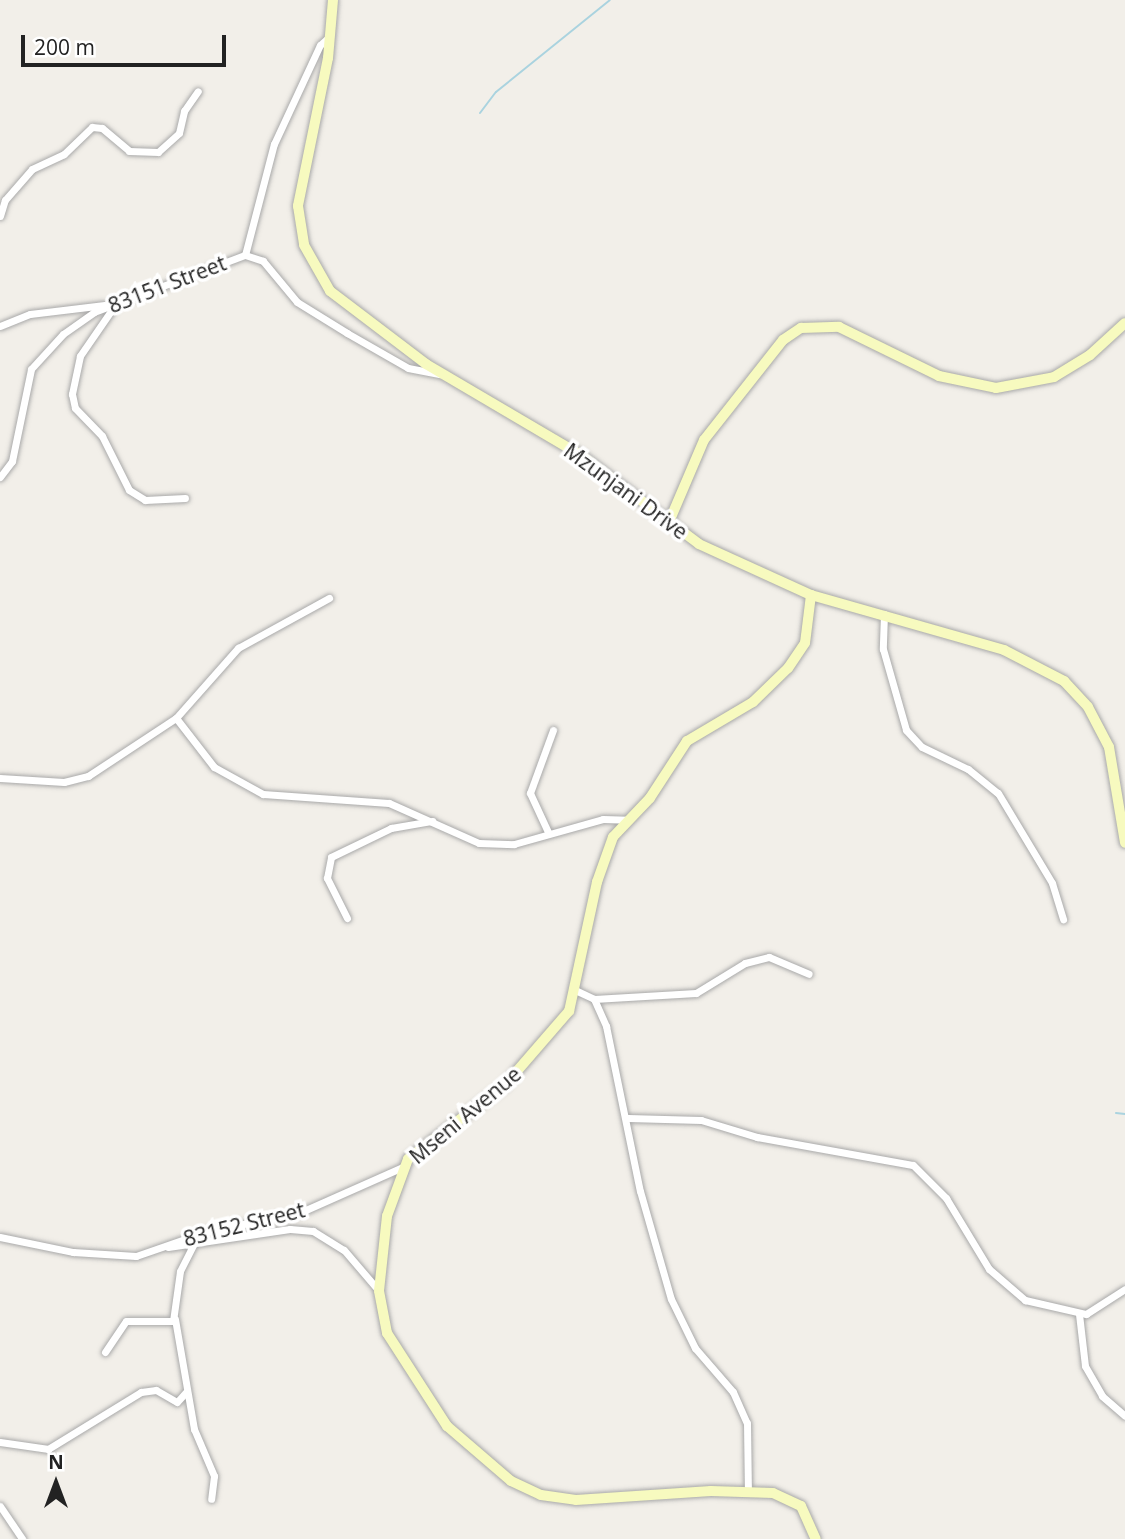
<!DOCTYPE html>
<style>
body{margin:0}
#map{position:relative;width:1125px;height:1539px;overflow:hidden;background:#f2efe9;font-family:"Open Sans",sans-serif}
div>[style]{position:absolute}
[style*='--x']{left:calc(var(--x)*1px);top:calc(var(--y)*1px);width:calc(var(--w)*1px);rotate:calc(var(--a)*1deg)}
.stream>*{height:2px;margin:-1px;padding:0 1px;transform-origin:1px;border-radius:1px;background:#aad3df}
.roads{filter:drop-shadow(0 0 2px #a9a9a9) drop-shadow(0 0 2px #a9a9a9)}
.street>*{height:7px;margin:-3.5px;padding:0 3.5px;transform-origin:3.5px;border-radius:3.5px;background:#fff}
.secondary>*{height:10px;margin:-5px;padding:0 5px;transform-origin:5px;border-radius:5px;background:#f7fabf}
span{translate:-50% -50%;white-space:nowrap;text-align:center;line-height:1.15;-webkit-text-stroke:7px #fff;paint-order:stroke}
.street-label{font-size:21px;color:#222}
.north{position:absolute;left:21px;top:1448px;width:70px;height:70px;-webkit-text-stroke:5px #fff;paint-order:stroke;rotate:0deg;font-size:19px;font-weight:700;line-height:28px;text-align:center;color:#222}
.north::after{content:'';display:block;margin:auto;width:24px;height:32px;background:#222;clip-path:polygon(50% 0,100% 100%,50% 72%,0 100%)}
.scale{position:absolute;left:21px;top:35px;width:205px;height:32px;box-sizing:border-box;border:4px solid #222;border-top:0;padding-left:9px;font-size:21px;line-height:24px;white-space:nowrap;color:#222;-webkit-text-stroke:5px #fff;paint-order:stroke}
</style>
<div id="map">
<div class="stream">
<div style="--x:480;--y:113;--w:26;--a:-53"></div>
<div style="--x:496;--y:92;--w:146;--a:-38.9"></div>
<div style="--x:1116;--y:1113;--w:9;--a:6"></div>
</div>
<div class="roads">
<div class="street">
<div style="--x:0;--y:216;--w:17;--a:-73"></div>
<div style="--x:5;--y:200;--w:41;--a:-48.9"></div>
<div style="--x:32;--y:169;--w:35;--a:-25"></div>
<div style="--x:64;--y:154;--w:39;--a:-44"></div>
<div style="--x:92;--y:127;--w:10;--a:6"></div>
<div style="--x:102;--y:128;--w:35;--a:40"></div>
<div style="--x:129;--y:151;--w:29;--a:2"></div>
<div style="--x:158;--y:152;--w:28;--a:-42"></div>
<div style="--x:179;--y:133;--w:23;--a:-77"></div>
<div style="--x:184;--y:111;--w:24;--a:-55"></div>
<div style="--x:245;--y:255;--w:115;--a:-75.4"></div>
<div style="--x:274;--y:144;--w:109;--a:-65.1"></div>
<div style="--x:320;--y:45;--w:13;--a:-42"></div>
<div style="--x:115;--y:305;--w:62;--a:124.5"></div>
<div style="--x:80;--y:356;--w:39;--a:102"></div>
<div style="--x:72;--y:394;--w:14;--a:78"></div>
<div style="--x:75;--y:408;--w:39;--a:46"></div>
<div style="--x:102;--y:436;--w:60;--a:63.4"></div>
<div style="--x:129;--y:490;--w:19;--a:32"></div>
<div style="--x:145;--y:500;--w:40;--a:-2.9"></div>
<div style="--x:0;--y:326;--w:32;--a:-22"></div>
<div style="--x:30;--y:314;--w:75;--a:-6.9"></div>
<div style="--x:0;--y:477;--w:20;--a:-53"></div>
<div style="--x:12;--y:461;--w:94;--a:-78.3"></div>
<div style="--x:31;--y:369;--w:47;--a:-47.6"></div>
<div style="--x:63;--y:334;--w:38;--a:-35"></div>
<div style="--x:94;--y:312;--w:161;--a:-20.7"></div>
<div style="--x:245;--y:255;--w:19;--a:18"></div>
<div style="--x:263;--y:261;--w:53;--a:50.3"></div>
<div style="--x:297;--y:302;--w:59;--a:31.8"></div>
<div style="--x:347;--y:333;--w:70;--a:29.8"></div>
<div style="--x:408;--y:368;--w:33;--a:11"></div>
<div style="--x:884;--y:614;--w:35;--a:92"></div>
<div style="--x:883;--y:649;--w:84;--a:74.1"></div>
<div style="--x:906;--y:730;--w:23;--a:47"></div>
<div style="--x:922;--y:747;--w:51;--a:25.6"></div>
<div style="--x:968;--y:769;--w:38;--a:39"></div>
<div style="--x:998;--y:793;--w:105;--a:59"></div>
<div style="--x:1052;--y:883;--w:38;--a:73"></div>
<div style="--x:176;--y:718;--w:94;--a:-48.5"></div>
<div style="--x:238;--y:648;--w:104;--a:-28.8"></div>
<div style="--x:0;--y:778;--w:64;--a:3.6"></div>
<div style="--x:64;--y:782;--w:25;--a:-14"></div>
<div style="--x:88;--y:776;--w:105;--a:-33.4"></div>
<div style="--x:176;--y:718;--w:62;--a:52.2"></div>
<div style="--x:214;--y:767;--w:56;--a:28.9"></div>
<div style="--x:263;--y:794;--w:126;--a:4.1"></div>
<div style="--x:389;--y:803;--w:98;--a:24"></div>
<div style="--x:479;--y:843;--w:35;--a:2"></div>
<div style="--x:514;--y:844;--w:92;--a:-15.7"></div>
<div style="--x:603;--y:819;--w:25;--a:2"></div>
<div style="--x:548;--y:832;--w:43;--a:-114.8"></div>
<div style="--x:530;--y:793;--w:67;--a:-69.9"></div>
<div style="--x:347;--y:918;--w:45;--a:-116.6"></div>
<div style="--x:327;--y:878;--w:21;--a:-79"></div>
<div style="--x:331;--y:857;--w:67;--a:-25.8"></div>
<div style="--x:391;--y:828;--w:42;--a:-9.7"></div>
<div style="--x:575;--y:990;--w:21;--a:25"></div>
<div style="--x:594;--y:999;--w:30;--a:66"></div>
<div style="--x:606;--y:1026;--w:168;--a:78.4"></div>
<div style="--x:640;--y:1191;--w:112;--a:74"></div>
<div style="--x:671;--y:1299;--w:55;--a:63.9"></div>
<div style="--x:695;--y:1348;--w:58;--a:49.2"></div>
<div style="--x:733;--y:1392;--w:34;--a:66"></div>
<div style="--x:747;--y:1423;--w:68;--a:89.2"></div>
<div style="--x:594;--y:999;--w:102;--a:-3.4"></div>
<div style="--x:696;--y:993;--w:57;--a:-31.5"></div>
<div style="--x:745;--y:963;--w:25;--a:-14"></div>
<div style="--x:769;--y:957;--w:43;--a:23"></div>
<div style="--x:628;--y:1118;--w:73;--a:1.6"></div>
<div style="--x:701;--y:1120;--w:59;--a:16.9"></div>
<div style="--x:757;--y:1137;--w:158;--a:10.2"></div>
<div style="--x:913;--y:1165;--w:47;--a:45"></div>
<div style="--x:946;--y:1198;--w:83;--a:58.8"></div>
<div style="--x:989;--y:1269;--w:48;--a:40.7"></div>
<div style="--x:1025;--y:1300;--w:63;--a:12.9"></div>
<div style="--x:1086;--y:1314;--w:46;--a:-32.7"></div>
<div style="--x:0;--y:1237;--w:75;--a:11.6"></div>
<div style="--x:73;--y:1252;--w:63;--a:3.6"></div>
<div style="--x:136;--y:1256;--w:76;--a:-19.1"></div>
<div style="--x:208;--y:1231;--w:93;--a:-11.2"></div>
<div style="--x:299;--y:1213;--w:114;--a:-23.9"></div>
<div style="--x:168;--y:1247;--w:123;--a:-8.4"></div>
<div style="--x:290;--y:1229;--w:23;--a:5"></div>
<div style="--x:313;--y:1231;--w:36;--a:32"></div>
<div style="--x:344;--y:1250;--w:54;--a:49.5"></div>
<div style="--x:1079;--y:1314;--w:52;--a:83.4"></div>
<div style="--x:1085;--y:1366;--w:34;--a:60"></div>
<div style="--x:1102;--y:1396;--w:30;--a:41"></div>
<div style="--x:175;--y:1319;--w:112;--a:80.2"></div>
<div style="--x:194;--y:1429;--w:51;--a:66.9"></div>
<div style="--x:214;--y:1476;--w:23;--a:97"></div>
<div style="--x:105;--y:1352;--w:37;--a:-56"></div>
<div style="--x:126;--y:1321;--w:47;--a:0"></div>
<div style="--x:173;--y:1321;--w:50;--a:-82"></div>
<div style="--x:180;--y:1271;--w:30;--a:-63"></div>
<div style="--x:0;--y:1442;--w:49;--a:8.3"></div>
<div style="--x:48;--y:1449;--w:109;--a:-31.5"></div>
<div style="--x:141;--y:1392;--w:15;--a:-8"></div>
<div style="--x:156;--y:1390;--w:24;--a:30"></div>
<div style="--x:177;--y:1402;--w:13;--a:-48"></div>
<div style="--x:0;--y:1506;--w:40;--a:56"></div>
</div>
<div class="secondary">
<div style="--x:333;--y:0;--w:58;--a:94.9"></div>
<div style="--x:328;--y:58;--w:151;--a:101.5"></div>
<div style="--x:298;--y:206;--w:39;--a:81"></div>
<div style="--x:304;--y:245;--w:53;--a:60.5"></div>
<div style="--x:330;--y:291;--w:121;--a:37.2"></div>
<div style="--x:426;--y:364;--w:181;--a:30.5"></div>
<div style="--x:582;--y:456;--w:146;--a:36.9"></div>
<div style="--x:699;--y:544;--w:123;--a:24.5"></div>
<div style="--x:811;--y:595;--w:201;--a:15.9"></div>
<div style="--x:1004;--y:650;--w:68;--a:27.3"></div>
<div style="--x:1064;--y:681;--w:35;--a:47"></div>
<div style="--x:1088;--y:707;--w:45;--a:62.3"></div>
<div style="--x:1109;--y:747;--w:97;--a:80.5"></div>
<div style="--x:669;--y:522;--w:89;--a:-66.9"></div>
<div style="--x:704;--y:440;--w:127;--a:-51.7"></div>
<div style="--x:783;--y:340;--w:22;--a:-34"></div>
<div style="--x:801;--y:328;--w:38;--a:-2"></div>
<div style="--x:839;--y:327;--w:111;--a:26.1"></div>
<div style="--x:939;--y:376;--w:58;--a:11.9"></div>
<div style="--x:996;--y:388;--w:59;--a:-10.7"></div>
<div style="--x:1054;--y:377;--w:42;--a:-31.4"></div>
<div style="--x:1090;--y:355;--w:47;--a:-42.4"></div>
<div style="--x:811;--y:595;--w:48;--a:97.1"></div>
<div style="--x:805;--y:643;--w:30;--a:124"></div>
<div style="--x:788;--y:668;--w:49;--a:135.8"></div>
<div style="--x:753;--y:702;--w:77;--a:149.4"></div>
<div style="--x:687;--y:741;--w:68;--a:123"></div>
<div style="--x:650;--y:798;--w:54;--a:133.5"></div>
<div style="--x:613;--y:837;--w:48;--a:109.6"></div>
<div style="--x:597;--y:882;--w:132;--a:102.2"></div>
<div style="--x:569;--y:1011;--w:98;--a:130.9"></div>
<div style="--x:505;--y:1085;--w:122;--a:142.7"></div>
<div style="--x:408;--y:1159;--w:61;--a:110.2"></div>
<div style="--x:387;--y:1216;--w:75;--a:96.1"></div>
<div style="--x:379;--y:1291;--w:43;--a:79.2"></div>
<div style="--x:387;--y:1333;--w:111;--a:57.2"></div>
<div style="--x:447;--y:1426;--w:84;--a:40.7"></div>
<div style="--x:511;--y:1481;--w:33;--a:25"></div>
<div style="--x:541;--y:1495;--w:35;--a:8"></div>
<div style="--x:576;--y:1500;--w:135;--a:-3.8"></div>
<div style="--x:711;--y:1491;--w:62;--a:1.8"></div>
<div style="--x:773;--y:1493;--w:31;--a:25"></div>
<div style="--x:801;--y:1506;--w:36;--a:66"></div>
</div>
</div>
<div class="street-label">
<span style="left:167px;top:284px;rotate:-21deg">83151 Street</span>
<span style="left:626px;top:491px;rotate:36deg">Mzunjani Drive</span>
<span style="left:465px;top:1115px;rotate:-40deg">Mseni Avenue</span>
<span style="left:244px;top:1224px;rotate:-14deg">83152 Street</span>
</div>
<div class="north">N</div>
<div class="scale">200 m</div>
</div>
